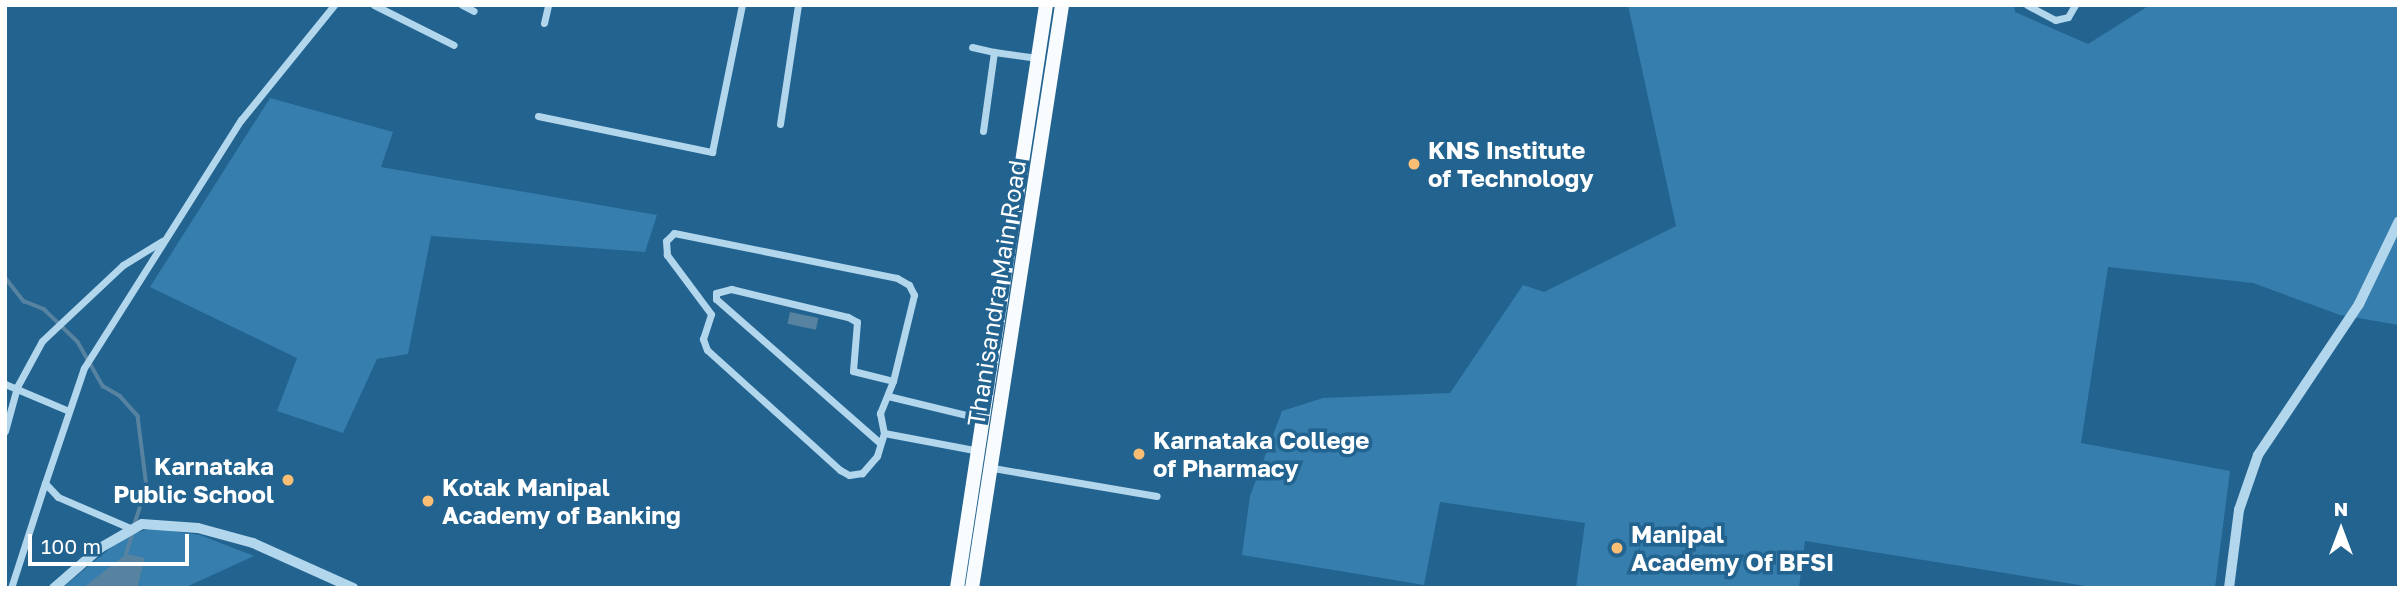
<!DOCTYPE html>
<style>
body{margin:0}
#map{position:relative;width:2404px;height:593px;overflow:hidden;background:#226390;font-family:"Golos Text",sans-serif}
div>[style]{position:absolute}
[style*='--x']{left:calc(var(--x)*1px);top:calc(var(--y)*1px);width:calc(var(--w)*1px);rotate:calc(var(--a)*1deg)}
.green>*{inset:0;background:#357ead}
.water>*{inset:0;background:#5783a1;transform-origin:0 0}
.stream>*{height:3.5px;margin:-1.75px;padding:0 1.75px;transform-origin:1.75px;border-radius:1.75px;background:#5783a1}
.minor>*{height:7px;margin:-3.5px;padding:0 3.5px;transform-origin:3.5px;border-radius:3.5px;background:#b2d6ec}
.tertiary>*{height:10px;margin:-5px;padding:0 5px;transform-origin:5px;border-radius:5px;background:#b2d6ec}
.primary>*{height:14px;margin:-7px;padding:0 7px;transform-origin:7px;border-radius:7px;background:#f8fcff}
.dots>*{width:19px;height:19px;translate:-50% -50%;box-sizing:border-box;border:4px solid #226390;border-radius:50%}
span{translate:-50% -50%;white-space:nowrap;text-align:center;line-height:1.15;-webkit-text-stroke:7px #226390;paint-order:stroke}
.poi-label{font-size:24px;color:#fff;font-weight:700}
.left{translate:0 -50%;text-align:left}
.right{translate:-100% -50%;text-align:right}
.street-label{font-size:24px;color:#fff}
.frame{position:absolute;inset:0;border:7px solid #fff;pointer-events:none}
.north{position:absolute;left:2306px;top:495px;width:70px;height:70px;-webkit-text-stroke:5px #226390;paint-order:stroke;rotate:0deg;font-size:19px;font-weight:700;line-height:28px;text-align:center;color:#fff}
.north::after{content:'';display:block;margin:auto;width:24px;height:32px;background:#fff;clip-path:polygon(50% 0,100% 100%,50% 72%,0 100%)}
.scale{position:absolute;left:28px;top:534px;width:161px;height:32px;box-sizing:border-box;border:4px solid #fff;border-top:0;padding-left:9px;font-size:21px;line-height:24px;white-space:nowrap;color:#fff;-webkit-text-stroke:5px #226390;paint-order:stroke}
</style>
<div id="map">
<div class="green">
<div style="clip-path:polygon(1628px 5px,2014px 5px,2015px 12px,2088px 44px,2150px 5px,2399px 5px,2399px 325px,2340px 315px,2253px 283px,2108px 267px,2081px 443px,2230px 471px,2215px 588px,2098px 588px,1805px 541px,1799px 588px,1576px 588px,1585px 523px,1440px 502px,1424px 585px,1242px 555px,1250px 496px,1282px 411px,1323px 398px,1450px 393px,1523px 285px,1544px 292px,1676px 226px)"></div>
<div style="clip-path:polygon(270px 98px,393px 132px,381px 167px,657px 215px,645px 252px,431px 236px,408px 354px,377px 359px,343px 433px,277px 411px,297px 358px,150px 287px)"></div>
<div style="clip-path:polygon(153px 528px,200px 535px,254px 556px,184px 588px,62px 588px,125px 536px)"></div>
</div>
<div class="water">
<div style="left:790px;top:312px;width:29px;height:12px;rotate:12deg"></div>
<div style="clip-path:polygon(126px 554px,145px 558px,137px 588px,83px 588px)"></div>
</div>
<div class="stream">
<div style="--x:5;--y:277;--w:31;--a:52"></div>
<div style="--x:24;--y:301;--w:22;--a:22"></div>
<div style="--x:44;--y:309;--w:47;--a:44.1"></div>
<div style="--x:78;--y:342;--w:51;--a:60.4"></div>
<div style="--x:103;--y:386;--w:20;--a:30"></div>
<div style="--x:120;--y:396;--w:27;--a:48"></div>
<div style="--x:138;--y:416;--w:72;--a:82.8"></div>
<div style="--x:147;--y:487;--w:40;--a:108"></div>
<div style="--x:126;--y:554;--w:23;--a:-72"></div>
</div>
<div class="minor">
<div style="--x:374;--y:5;--w:89;--a:26.6"></div>
<div style="--x:462;--y:5;--w:13;--a:27"></div>
<div style="--x:2027;--y:5;--w:32;--a:28"></div>
<div style="--x:2055;--y:20;--w:13;--a:-13"></div>
<div style="--x:2068;--y:17;--w:14;--a:-60"></div>
<div style="--x:544;--y:23;--w:18;--a:-77"></div>
<div style="--x:972;--y:47;--w:23;--a:13"></div>
<div style="--x:538;--y:116;--w:178;--a:11.7"></div>
<div style="--x:712;--y:152;--w:150;--a:-78.5"></div>
<div style="--x:780;--y:124;--w:120;--a:-81.4"></div>
<div style="--x:983;--y:131;--w:80;--a:-82.1"></div>
<div style="--x:994;--y:52;--w:44;--a:7.8"></div>
<div style="--x:674;--y:233;--w:227;--a:11.4"></div>
<div style="--x:897;--y:278;--w:14;--a:30"></div>
<div style="--x:909;--y:285;--w:11;--a:63"></div>
<div style="--x:914;--y:295;--w:89;--a:103.7"></div>
<div style="--x:893;--y:381;--w:35;--a:112"></div>
<div style="--x:880;--y:413;--w:20;--a:79"></div>
<div style="--x:884;--y:433;--w:24;--a:107"></div>
<div style="--x:877;--y:456;--w:23;--a:131"></div>
<div style="--x:862;--y:473;--w:13;--a:171"></div>
<div style="--x:849;--y:475;--w:10;--a:-151"></div>
<div style="--x:840;--y:470;--w:179;--a:-137.9"></div>
<div style="--x:707;--y:350;--w:12;--a:-110"></div>
<div style="--x:703;--y:339;--w:26;--a:-72"></div>
<div style="--x:711;--y:314;--w:74;--a:-126.7"></div>
<div style="--x:667;--y:255;--w:14;--a:-94"></div>
<div style="--x:666;--y:241;--w:11;--a:-45"></div>
<div style="--x:5;--y:384;--w:69;--a:22.9"></div>
<div style="--x:888;--y:396;--w:97;--a:13.7"></div>
<div style="--x:5;--y:431;--w:46;--a:-74.7"></div>
<div style="--x:17;--y:387;--w:52;--a:-61.5"></div>
<div style="--x:42;--y:341;--w:111;--a:-43.2"></div>
<div style="--x:123;--y:265;--w:46;--a:-31.6"></div>
<div style="--x:884;--y:433;--w:97;--a:10.7"></div>
<div style="--x:880;--y:443;--w:218;--a:-138.7"></div>
<div style="--x:716;--y:299;--w:6;--a:-90"></div>
<div style="--x:716;--y:293;--w:16;--a:-15"></div>
<div style="--x:731;--y:289;--w:120;--a:13.5"></div>
<div style="--x:848;--y:317;--w:10;--a:29"></div>
<div style="--x:857;--y:322;--w:49;--a:94.7"></div>
<div style="--x:853;--y:371;--w:41;--a:14"></div>
<div style="--x:993;--y:468;--w:166;--a:9.7"></div>
<div style="--x:130;--y:528;--w:78;--a:-156.7"></div>
<div style="--x:58;--y:497;--w:19;--a:-133"></div>
<div style="--x:45;--y:483;--w:121;--a:-71.3"></div>
<div style="--x:84;--y:368;--w:294;--a:-57.7"></div>
<div style="--x:241;--y:120;--w:148;--a:-51"></div>
<div style="--x:11;--y:588;--w:110;--a:-72.1"></div>
</div>
<div class="tertiary">
<div style="--x:54;--y:588;--w:61;--a:-41"></div>
<div style="--x:100;--y:548;--w:48;--a:-29.7"></div>
<div style="--x:142;--y:524;--w:56;--a:4.1"></div>
<div style="--x:198;--y:528;--w:57;--a:15.3"></div>
<div style="--x:253;--y:543;--w:110;--a:24.2"></div>
<div style="--x:2229;--y:588;--w:79;--a:-82.7"></div>
<div style="--x:2239;--y:510;--w:58;--a:-70.9"></div>
<div style="--x:2258;--y:455;--w:182;--a:-56.2"></div>
<div style="--x:2359;--y:304;--w:92;--a:-64.3"></div>
</div>
<div class="primary">
<div style="--x:957;--y:588;--w:590;--a:-81.32"></div>
<div style="--x:972;--y:588;--w:590;--a:-81.22"></div>
</div>
<div class="dots">
<div style="left:1414px;top:164px;background:#f9be74"></div>
<div style="left:1139px;top:454px;background:#f9be74"></div>
<div style="left:288px;top:480px;background:#f9be74"></div>
<div style="left:428px;top:501px;background:#f9be74"></div>
<div style="left:1617px;top:548px;background:#f9be74"></div>
</div>
<div class="poi-label">
<span class="left" style="left:1428px;top:164px">KNS Institute<br>of Technology</span>
<span class="left" style="left:1153px;top:454px">Karnataka College<br>of Pharmacy</span>
<span class="right" style="left:274px;top:480px">Karnataka<br>Public School</span>
<span class="left" style="left:442px;top:501px">Kotak Manipal<br>Academy of Banking</span>
<span class="left" style="left:1631px;top:548px">Manipal<br>Academy Of BFSI</span>
</div>
<div class="street-label">
<span style="left:996px;top:293px;rotate:-81deg">Thanisandra Main Road</span>
</div>
<div class="frame"></div>
<div class="north">N</div>
<div class="scale">100 m</div>
</div>
